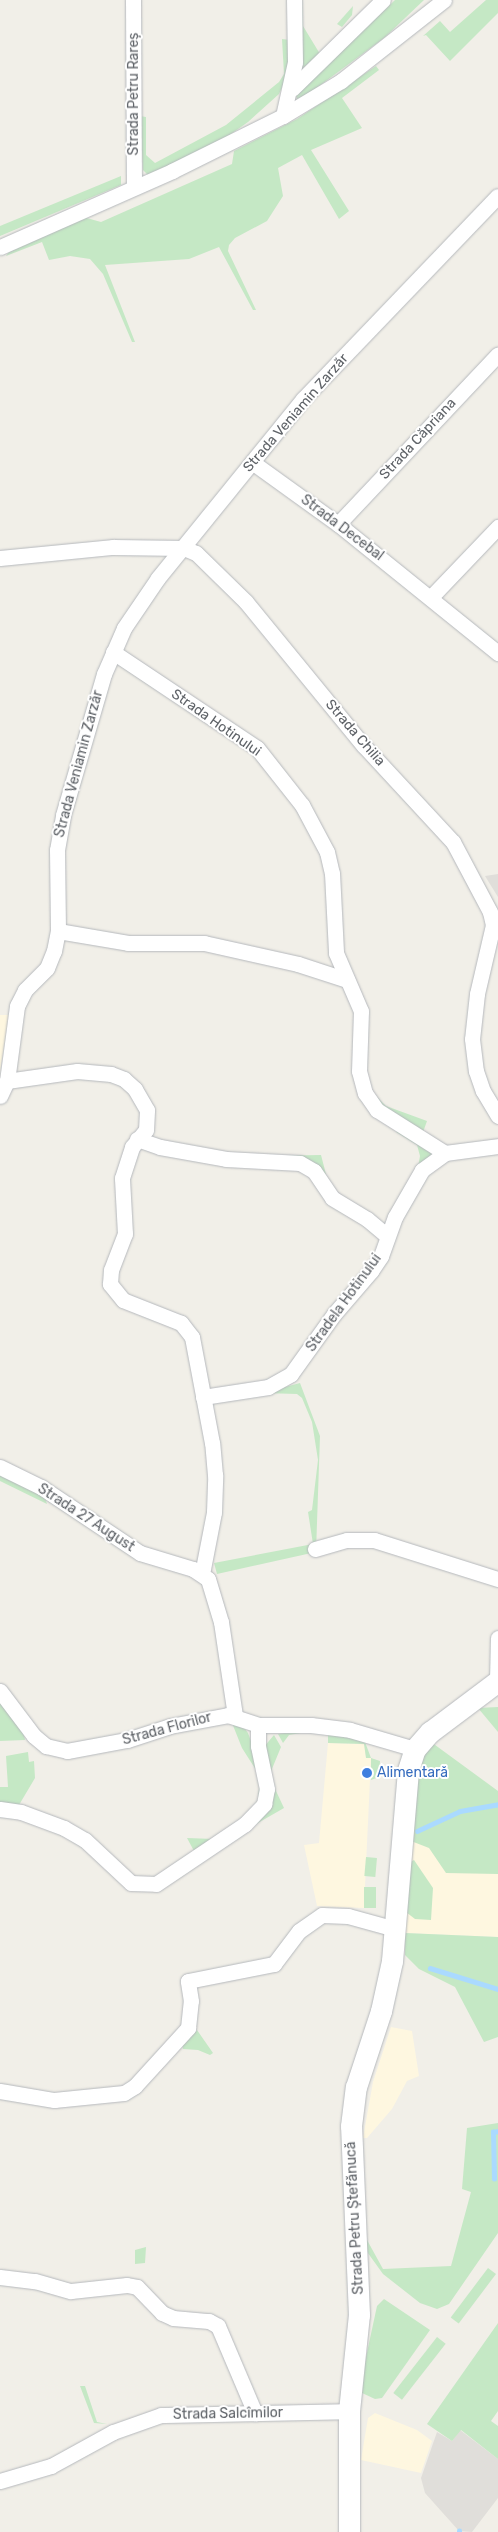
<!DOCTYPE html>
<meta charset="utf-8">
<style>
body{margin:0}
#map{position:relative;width:498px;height:2532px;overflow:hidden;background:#f1efe8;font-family:Rubik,sans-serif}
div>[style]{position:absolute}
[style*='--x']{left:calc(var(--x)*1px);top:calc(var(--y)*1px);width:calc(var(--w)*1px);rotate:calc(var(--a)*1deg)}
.commercial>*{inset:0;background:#fef7e0}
.industrial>*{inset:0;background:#e0deda}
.green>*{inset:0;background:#c5e8c5;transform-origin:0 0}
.stream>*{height:4.5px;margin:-2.25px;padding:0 2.25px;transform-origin:2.25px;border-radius:2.25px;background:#aadaff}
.roads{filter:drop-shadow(0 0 1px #b5b8bc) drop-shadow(0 0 1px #b5b8bc)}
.minor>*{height:15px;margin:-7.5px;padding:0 7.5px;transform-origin:7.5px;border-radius:7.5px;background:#fff}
.secondary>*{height:21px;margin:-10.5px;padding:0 10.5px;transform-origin:10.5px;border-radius:10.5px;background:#fff}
.dots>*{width:14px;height:14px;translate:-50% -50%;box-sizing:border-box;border:2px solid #fff;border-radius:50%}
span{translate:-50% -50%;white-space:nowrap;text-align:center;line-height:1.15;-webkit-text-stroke:4px #fff;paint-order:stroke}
.street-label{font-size:14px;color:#5f6368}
.shop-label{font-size:14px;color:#366cbe}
.left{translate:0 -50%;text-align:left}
</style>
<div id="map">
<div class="commercial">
<div style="clip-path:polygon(0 1015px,9px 1015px,0 1071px)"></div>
<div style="clip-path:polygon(328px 1743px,364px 1744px,366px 1757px,371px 1758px,364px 1908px,317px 1906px,304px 1845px,319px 1843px)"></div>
<div style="clip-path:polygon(411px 1841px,498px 1867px,498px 1937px,405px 1933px)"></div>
<div style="clip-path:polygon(391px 2027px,412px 2031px,419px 2076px,407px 2081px,392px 2109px,367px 2138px,363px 2138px,373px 2082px)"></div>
<div style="clip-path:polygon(375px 2413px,417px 2430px,432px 2441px,421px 2473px,361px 2460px,368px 2418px)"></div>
</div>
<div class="industrial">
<div style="clip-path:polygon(498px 874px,498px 897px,485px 876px)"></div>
<div style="clip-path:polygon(460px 2430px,498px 2459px,498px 2498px,472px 2532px,459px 2531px,425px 2493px,421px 2478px,437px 2432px,452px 2441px)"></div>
</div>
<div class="green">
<div style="clip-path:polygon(299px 0,302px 0,303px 26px,320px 54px,298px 72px)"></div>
<div style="clip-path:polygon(395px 0,424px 0,384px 38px,307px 95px,297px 99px,296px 95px)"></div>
<div style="clip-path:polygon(486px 0,498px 0,498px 13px,450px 61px,426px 35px,423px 36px,440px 21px,450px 32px)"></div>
<div style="clip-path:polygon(353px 6px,352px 15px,342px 27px,337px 24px)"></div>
<div style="clip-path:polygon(282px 39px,290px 40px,288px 75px,279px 94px,248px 122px,221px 141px,148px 175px,143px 170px,140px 116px,146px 117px,146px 155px,155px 163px,226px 125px,279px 82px,284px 74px)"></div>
<div style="clip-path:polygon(376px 66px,379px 70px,342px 98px,362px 128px,311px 150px,349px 211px,339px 219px,302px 155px,278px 168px,283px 196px,267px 221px,235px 238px,229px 245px,228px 251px,256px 310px,253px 310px,219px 247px,189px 259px,105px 265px,135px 342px,132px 342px,103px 274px,90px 259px,70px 256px,49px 260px,42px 242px,6px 256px,11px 249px,83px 217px,101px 222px,232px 164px,234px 151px,297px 119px)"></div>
<div style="clip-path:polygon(121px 176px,121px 185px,0 236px,0 226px)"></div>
<div style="clip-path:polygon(369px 1089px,386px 1106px,427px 1121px,422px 1135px,379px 1106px)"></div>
<div style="clip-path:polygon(399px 1130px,436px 1153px,418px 1167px,420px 1156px,417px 1145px,396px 1132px)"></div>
<div style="clip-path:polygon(321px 1155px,328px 1182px,314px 1166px,256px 1156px)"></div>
<div style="clip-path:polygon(300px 1383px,320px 1436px,316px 1552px,217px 1574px,214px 1563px,313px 1544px,308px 1512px,312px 1510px,318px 1460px,312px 1422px,302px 1398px,297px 1394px,263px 1393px)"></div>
<div style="clip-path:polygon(0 1472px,44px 1494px,47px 1504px,0 1481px)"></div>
<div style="clip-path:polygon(0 1700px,24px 1735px,25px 1740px,0 1741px)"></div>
<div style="clip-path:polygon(498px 1707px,498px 1732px,478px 1708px)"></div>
<div style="clip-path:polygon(223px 1719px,242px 1725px,248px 1733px,255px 1752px,258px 1773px,242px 1748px,232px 1723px)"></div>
<div style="clip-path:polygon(311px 1729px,365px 1742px,371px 1758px,380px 1761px,379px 1777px,371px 1780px,371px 1758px,366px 1758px,364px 1744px,328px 1743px,328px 1734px,307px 1732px,289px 1735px,283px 1743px,278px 1734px)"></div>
<div style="clip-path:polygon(274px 1735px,281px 1747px,269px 1776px,284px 1808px,237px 1835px,256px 1819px,263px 1748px)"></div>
<div style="clip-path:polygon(431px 1742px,498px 1791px,498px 1874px,446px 1873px,429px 1848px,411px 1841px,417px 1768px)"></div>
<div style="clip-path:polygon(28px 1752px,29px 1762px,34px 1761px,35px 1778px,19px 1805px,0 1804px,0 1787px,8px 1787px,6px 1756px)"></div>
<div style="clip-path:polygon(187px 1838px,214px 1839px,194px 1851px)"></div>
<div style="left:366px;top:1857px;width:11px;height:19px;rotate:5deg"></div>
<div style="clip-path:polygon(414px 1860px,433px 1888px,431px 1920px,415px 1919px,406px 1912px,409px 1863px)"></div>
<div style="left:364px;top:1887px;width:12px;height:21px"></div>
<div style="clip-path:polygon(405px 1933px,498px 1937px,498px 2037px,484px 2042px,455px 1987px,419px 1969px,405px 1955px)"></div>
<div style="clip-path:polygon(197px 2030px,213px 2053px,210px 2055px,198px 2050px,183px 2049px,182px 2044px)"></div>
<div style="clip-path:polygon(498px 2123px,498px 2233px,449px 2304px,437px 2309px,420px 2303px,383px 2274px,365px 2249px,367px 2240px,383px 2269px,451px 2266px,471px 2192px,462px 2189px,467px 2128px)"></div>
<div style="clip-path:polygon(146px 2247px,145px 2263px,135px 2264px,135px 2250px)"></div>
<div style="left:488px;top:2268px;width:10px;height:62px;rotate:37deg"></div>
<div style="clip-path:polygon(384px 2299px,430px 2330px,382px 2398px,375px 2399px,362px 2393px,363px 2371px,377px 2306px)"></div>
<div style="clip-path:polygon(498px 2323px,498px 2411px,491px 2421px,498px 2426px,498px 2459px,461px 2430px,452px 2441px,427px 2424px)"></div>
<div style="left:437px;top:2337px;width:11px;height:71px;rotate:38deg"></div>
<div style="clip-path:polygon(80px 2386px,85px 2386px,97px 2422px,107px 2424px,94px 2423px)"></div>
</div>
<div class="stream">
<div style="--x:417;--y:1831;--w:47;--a:-24.9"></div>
<div style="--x:460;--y:1811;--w:39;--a:-10"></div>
<div style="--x:430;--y:1968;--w:71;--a:17.2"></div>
<div style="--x:494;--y:2179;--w:47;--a:-91.2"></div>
<div style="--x:493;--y:2132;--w:5;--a:-11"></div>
<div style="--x:459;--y:2532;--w:1;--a:-90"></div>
</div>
<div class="roads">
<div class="minor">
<div style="--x:133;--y:0;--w:187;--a:89.7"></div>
<div style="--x:292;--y:89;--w:127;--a:-44.4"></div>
<div style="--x:283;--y:116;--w:55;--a:-77.5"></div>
<div style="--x:295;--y:62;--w:62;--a:-90.9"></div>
<div style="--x:0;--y:247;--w:188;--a:-23.8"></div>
<div style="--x:172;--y:171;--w:124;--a:-26.4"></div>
<div style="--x:283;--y:116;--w:68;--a:-31.1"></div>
<div style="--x:341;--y:81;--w:131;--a:-38.2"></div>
<div style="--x:252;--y:462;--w:106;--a:35.8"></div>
<div style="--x:338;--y:524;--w:206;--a:38.9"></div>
<div style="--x:338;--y:524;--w:233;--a:-46.7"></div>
<div style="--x:0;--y:558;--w:114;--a:-5.6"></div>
<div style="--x:113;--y:547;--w:71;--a:0.8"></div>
<div style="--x:184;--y:548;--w:13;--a:23"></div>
<div style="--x:196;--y:553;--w:70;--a:44.4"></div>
<div style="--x:246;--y:602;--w:186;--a:50.7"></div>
<div style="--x:364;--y:746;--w:131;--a:47.2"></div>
<div style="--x:453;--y:842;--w:79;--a:62.1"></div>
<div style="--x:490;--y:912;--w:13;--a:77"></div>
<div style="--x:493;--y:925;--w:71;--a:103.1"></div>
<div style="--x:477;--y:994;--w:45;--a:96.3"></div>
<div style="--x:472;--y:1039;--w:32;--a:83"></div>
<div style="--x:476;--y:1071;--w:21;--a:71"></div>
<div style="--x:483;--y:1091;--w:29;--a:59"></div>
<div style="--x:431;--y:597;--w:97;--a:-46.3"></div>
<div style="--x:113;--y:652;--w:173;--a:33.7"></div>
<div style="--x:257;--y:748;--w:73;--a:51.7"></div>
<div style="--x:302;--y:805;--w:53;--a:62"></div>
<div style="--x:327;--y:852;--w:22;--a:77"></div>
<div style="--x:332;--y:873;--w:80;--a:87.1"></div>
<div style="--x:336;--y:953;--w:63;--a:66.7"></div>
<div style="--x:361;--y:1011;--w:60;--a:91.9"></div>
<div style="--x:359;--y:1071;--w:23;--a:75"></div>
<div style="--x:365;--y:1093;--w:21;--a:55"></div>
<div style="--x:377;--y:1110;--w:80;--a:32.3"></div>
<div style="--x:58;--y:931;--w:71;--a:9.7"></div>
<div style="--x:128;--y:943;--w:76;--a:0"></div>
<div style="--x:204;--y:943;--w:96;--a:12.6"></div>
<div style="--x:298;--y:964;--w:52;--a:18.1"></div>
<div style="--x:0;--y:1096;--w:17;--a:-65"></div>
<div style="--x:137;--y:1139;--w:24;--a:19"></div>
<div style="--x:160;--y:1147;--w:67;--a:10.3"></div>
<div style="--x:226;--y:1159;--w:74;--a:3.1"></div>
<div style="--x:300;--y:1163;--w:16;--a:30"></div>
<div style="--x:314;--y:1171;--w:32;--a:56"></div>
<div style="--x:332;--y:1198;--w:41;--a:31"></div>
<div style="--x:367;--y:1219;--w:26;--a:40"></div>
<div style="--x:203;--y:1397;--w:66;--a:-8.7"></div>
<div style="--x:268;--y:1387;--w:26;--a:-29"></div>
<div style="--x:291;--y:1374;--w:74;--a:-54.4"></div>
<div style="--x:334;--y:1314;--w:57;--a:-49.3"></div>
<div style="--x:371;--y:1271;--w:18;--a:-56"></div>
<div style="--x:381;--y:1256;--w:41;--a:-70.3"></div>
<div style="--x:395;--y:1217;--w:54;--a:-60.1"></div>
<div style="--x:422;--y:1170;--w:29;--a:-36"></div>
<div style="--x:445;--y:1153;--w:53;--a:-7.5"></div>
<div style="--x:0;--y:1467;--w:46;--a:26"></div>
<div style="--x:41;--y:1487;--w:119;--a:33.7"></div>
<div style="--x:140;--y:1553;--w:55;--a:16.8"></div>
<div style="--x:193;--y:1569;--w:18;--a:34"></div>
<div style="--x:208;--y:1579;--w:45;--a:73.2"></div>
<div style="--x:221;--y:1622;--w:95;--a:81.5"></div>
<div style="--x:315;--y:1549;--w:33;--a:-16"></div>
<div style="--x:347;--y:1540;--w:27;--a:0"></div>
<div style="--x:374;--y:1540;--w:130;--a:17.5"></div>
<div style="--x:202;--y:1574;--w:63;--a:-79"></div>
<div style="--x:214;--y:1512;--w:37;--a:-88"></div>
<div style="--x:215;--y:1475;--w:32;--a:-95"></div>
<div style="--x:212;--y:1443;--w:108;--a:-100.7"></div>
<div style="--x:192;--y:1337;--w:18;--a:-128"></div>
<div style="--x:181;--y:1323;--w:62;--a:-158.4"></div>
<div style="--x:123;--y:1300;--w:21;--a:-129"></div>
<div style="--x:110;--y:1284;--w:14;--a:-86"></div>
<div style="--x:111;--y:1270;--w:39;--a:-69"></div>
<div style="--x:125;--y:1234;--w:56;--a:-93.1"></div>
<div style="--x:122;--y:1178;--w:33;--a:-72"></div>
<div style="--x:132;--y:1147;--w:22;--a:-51"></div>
<div style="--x:146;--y:1130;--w:20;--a:-87"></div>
<div style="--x:147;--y:1110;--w:24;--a:-120"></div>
<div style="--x:135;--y:1089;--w:15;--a:-138"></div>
<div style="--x:124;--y:1079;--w:14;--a:-159"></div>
<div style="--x:111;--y:1074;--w:34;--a:-175"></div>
<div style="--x:77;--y:1071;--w:71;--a:171.9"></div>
<div style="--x:7;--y:1081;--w:76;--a:-82.4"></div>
<div style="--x:17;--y:1006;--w:18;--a:-63"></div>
<div style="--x:25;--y:990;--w:31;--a:-45"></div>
<div style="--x:47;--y:968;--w:18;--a:-68"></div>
<div style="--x:54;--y:951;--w:20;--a:-79"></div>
<div style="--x:58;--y:931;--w:81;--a:-90.7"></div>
<div style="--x:57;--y:850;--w:36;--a:-80"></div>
<div style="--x:63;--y:815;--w:147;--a:-73.8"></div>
<div style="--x:104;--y:674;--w:50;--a:-66.5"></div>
<div style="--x:124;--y:628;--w:60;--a:-55.8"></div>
<div style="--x:158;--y:578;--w:230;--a:-51"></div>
<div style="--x:303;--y:399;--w:281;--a:-46.2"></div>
<div style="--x:497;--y:1681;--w:43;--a:-88.7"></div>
<div style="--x:0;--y:1691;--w:56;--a:52.9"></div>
<div style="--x:34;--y:1736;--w:16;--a:40"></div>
<div style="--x:46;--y:1746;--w:22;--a:13"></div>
<div style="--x:67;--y:1751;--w:61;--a:-10.4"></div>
<div style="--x:127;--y:1740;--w:45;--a:-18"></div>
<div style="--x:170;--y:1726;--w:59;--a:-10.7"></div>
<div style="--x:228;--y:1715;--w:32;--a:18"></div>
<div style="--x:258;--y:1725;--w:53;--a:0"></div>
<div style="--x:311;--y:1725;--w:39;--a:7"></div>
<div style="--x:350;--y:1730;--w:68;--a:16.3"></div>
<div style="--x:0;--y:1809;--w:21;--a:8"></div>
<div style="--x:21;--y:1812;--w:46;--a:20.4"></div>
<div style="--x:64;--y:1828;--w:24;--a:30"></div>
<div style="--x:85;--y:1840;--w:63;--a:43.1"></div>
<div style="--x:131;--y:1883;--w:25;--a:2"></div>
<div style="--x:156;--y:1884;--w:107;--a:-34"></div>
<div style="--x:245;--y:1824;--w:28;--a:-46"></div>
<div style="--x:264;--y:1804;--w:15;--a:-79"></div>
<div style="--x:267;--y:1789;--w:44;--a:-101.8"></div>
<div style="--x:258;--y:1746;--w:21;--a:-90"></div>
<div style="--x:0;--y:2091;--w:55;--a:9.5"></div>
<div style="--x:54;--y:2100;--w:70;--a:-5.7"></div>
<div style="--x:124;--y:2093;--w:13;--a:-32"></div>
<div style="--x:135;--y:2086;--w:79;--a:-47.6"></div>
<div style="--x:188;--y:2028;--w:27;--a:-84"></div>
<div style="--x:191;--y:2001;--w:20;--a:-99"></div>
<div style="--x:188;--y:1981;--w:88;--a:-11.2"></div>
<div style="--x:274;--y:1964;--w:41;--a:-52.9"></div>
<div style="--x:299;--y:1931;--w:28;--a:-35"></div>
<div style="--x:322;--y:1915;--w:26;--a:2"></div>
<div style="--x:348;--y:1916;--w:49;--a:15.5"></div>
<div style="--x:0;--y:2277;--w:35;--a:7"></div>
<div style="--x:35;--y:2281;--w:37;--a:16"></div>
<div style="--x:71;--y:2291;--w:56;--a:-6.1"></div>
<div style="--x:127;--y:2285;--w:10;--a:11"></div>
<div style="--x:137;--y:2287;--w:36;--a:46"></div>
<div style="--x:162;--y:2313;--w:12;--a:24"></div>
<div style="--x:173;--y:2318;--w:36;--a:5"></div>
<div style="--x:209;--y:2321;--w:10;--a:29"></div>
<div style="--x:218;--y:2326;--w:95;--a:67"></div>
<div style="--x:0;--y:2481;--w:53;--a:-16.4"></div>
<div style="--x:51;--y:2466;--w:71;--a:-28.7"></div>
<div style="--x:113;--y:2432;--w:51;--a:-19.5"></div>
<div style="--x:161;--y:2415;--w:188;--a:-1.2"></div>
</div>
<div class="secondary">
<div style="--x:349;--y:2532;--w:121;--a:-90"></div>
<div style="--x:349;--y:2411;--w:97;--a:-84.1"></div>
<div style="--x:359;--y:2315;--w:189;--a:-92.4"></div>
<div style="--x:351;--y:2126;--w:39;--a:-83"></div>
<div style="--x:356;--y:2087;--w:80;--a:-71.8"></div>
<div style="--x:381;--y:2011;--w:51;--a:-77.6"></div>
<div style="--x:392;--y:1961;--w:192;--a:-85.2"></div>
<div style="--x:408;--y:1770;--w:22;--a:-72"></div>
<div style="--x:415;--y:1749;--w:23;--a:-49"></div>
<div style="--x:430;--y:1732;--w:85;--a:-36.9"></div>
</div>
</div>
<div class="dots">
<div style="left:367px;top:1773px;background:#3f7fe0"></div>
</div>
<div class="street-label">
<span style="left:134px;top:94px;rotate:-90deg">Strada Petru Rareș</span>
<span style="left:296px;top:413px;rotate:-49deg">Strada Veniamin Zarzăr</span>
<span style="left:418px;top:439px;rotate:-47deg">Strada Căpriana</span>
<span style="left:342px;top:528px;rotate:37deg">Strada Decebal</span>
<span style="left:216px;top:723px;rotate:35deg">Strada Hotinului</span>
<span style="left:355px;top:733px;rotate:49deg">Strada Chilia</span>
<span style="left:79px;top:764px;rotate:-75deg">Strada Veniamin Zarzăr</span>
<span style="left:344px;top:1303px;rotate:-54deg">Stradela Hotinului</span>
<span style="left:86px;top:1518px;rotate:33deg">Strada 27 August</span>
<span style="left:167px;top:1729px;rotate:-15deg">Strada Florilor</span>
<span style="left:355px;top:2218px;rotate:-93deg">Strada Petru Ștefănucă</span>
<span style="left:228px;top:2414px;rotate:-1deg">Strada Salcîmilor</span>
</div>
<div class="shop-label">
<span class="left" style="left:377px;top:1773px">Alimentară</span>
</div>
</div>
